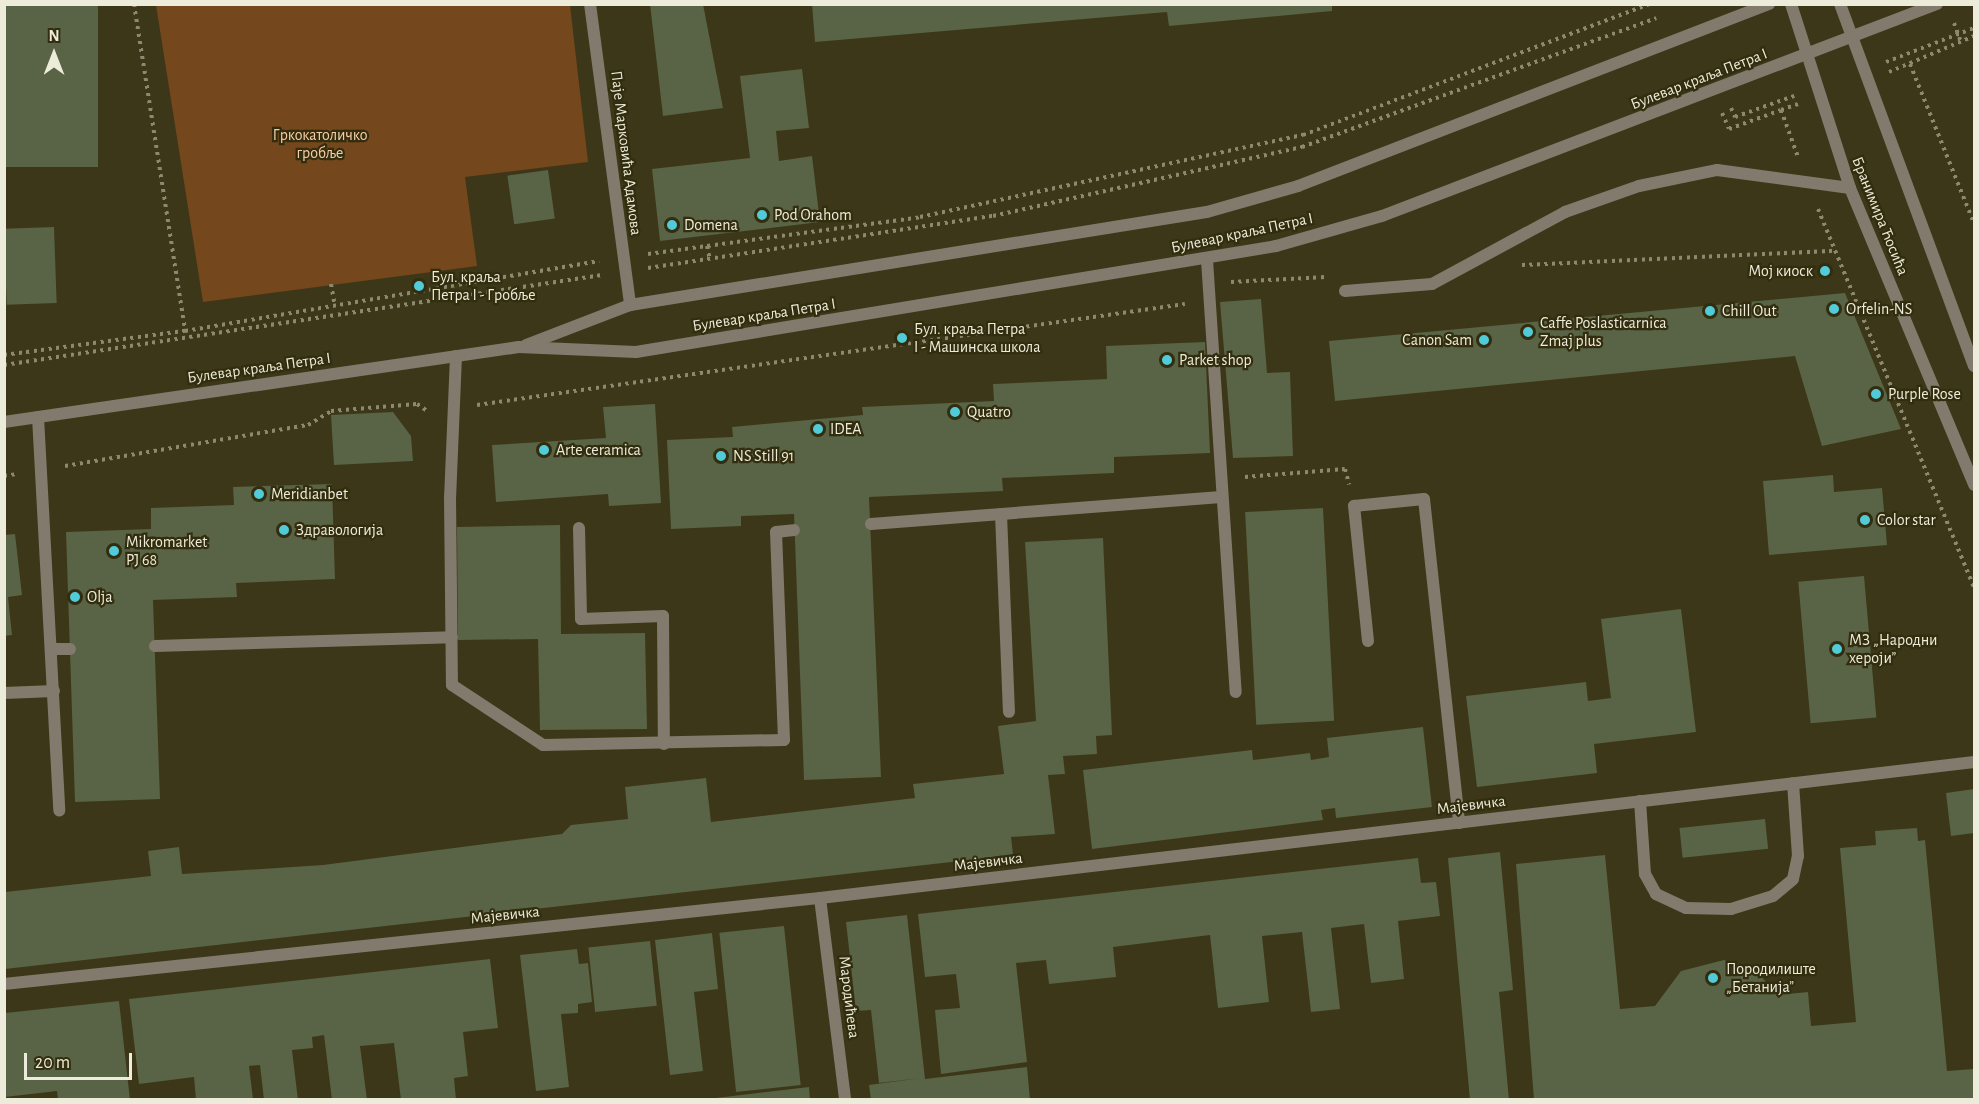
<!DOCTYPE html>
<meta charset="utf-8">
<style>
body{margin:0}
#map{position:relative;width:1979px;height:1104px;overflow:hidden;background:#3c3718;font-family:"Alegreya Sans",sans-serif}
div>[style]{position:absolute}
[style*='--x']{left:calc(var(--x)*1px);top:calc(var(--y)*1px);width:calc(var(--w)*1px);rotate:calc(var(--a)*1deg)}
.green>*{inset:0;background:#75471c}
.building>*{inset:0;background:#596345;transform-origin:0 0}
.path>*{height:4px;margin-top:-2px;transform-origin:0;background:repeating-linear-gradient(90deg,#8d8970 0 3px,transparent 0 7.5px)}
.service>*{height:12px;margin:-6px;padding:0 6px;transform-origin:6px;border-radius:6px;background:#827a6d}
.minor>*{height:12px;margin:-6px;padding:0 6px;transform-origin:6px;border-radius:6px;background:#827a6d}
.tertiary>*{height:12px;margin:-6px;padding:0 6px;transform-origin:6px;border-radius:6px;background:#827a6d}
.dots>*{width:16px;height:16px;translate:-50% -50%;box-sizing:border-box;border:3px solid #312d0e;border-radius:50%}
span{translate:-50% -50%;white-space:nowrap;text-align:center;line-height:1.15;-webkit-text-stroke:4.5px #312d0e;paint-order:stroke}
.street-label{font-size:16px;color:#edebd9}
.park-label{font-size:16px;color:#facba6}
.poi-label{font-size:16px;color:#edebd9}
.left{translate:0 -50%;text-align:left}
.right{translate:-100% -50%;text-align:right}
.frame{position:absolute;inset:0;border:6px solid #edebd9;pointer-events:none}
.north{position:absolute;left:24px;top:24px;width:60px;height:60px;-webkit-text-stroke:4px #312d0e;paint-order:stroke;rotate:0deg;font-size:16px;font-weight:700;line-height:24px;text-align:center;color:#edebd9}
.north::after{content:'';display:block;margin:auto;width:21px;height:27px;background:#edebd9;clip-path:polygon(50% 0,100% 100%,50% 72%,0 100%)}
.scale{position:absolute;left:24px;top:1053px;width:108px;height:27px;box-sizing:border-box;border:3px solid #edebd9;border-top:0;padding-left:8px;font-size:18px;line-height:21px;white-space:nowrap;color:#edebd9;-webkit-text-stroke:4px #312d0e;paint-order:stroke}
</style>
<div id="map">
<div class="green">
<div style="clip-path:polygon(156px 5px,570px 5px,588px 162px,465px 177px,477px 266px,203px 302px)"></div>
</div>
<div class="building">
<div style="left:5px;top:4px;width:93px;height:163px"></div>
<div style="clip-path:polygon(650px 4px,703px 4px,723px 108px,663px 116px)"></div>
<div style="clip-path:polygon(812px 4px,1332px 4px,1332px 11px,1169px 26px,1167px 12px,815px 42px)"></div>
<div style="clip-path:polygon(802px 69px,809px 128px,776px 131px,779px 161px,812px 156px,820px 222px,660px 241px,652px 169px,750px 158px,740px 76px)"></div>
<div style="left:548px;top:170px;width:49px;height:41px;rotate:82deg"></div>
<div style="left:54px;top:227px;width:76px;height:50px;rotate:88deg"></div>
<div style="clip-path:polygon(1845px 293px,1901px 429px,1822px 446px,1795px 356px,1335px 401px,1329px 341px)"></div>
<div style="clip-path:polygon(1261px 299px,1267px 373px,1290px 372px,1293px 456px,1233px 458px,1220px 302px)"></div>
<div style="clip-path:polygon(1205px 342px,1210px 453px,1114px 457px,1114px 473px,1002px 478px,1003px 491px,869px 497px,881px 777px,804px 780px,794px 514px,741px 516px,741px 526px,671px 529px,667px 440px,733px 437px,732px 427px,863px 415px,862px 407px,994px 401px,993px 384px,1107px 379px,1106px 346px)"></div>
<div style="clip-path:polygon(655px 404px,661px 503px,609px 506px,608px 494px,496px 502px,492px 445px,606px 438px,603px 407px)"></div>
<div style="clip-path:polygon(393px 412px,411px 436px,413px 461px,334px 465px,331px 415px)"></div>
<div style="clip-path:polygon(1833px 475px,1834px 492px,1882px 488px,1887px 545px,1769px 555px,1763px 481px)"></div>
<div style="clip-path:polygon(332px 484px,335px 579px,236px 583px,237px 597px,153px 600px,160px 799px,75px 802px,66px 532px,151px 529px,151px 508px,234px 505px,233px 487px)"></div>
<div style="left:1323px;top:508px;width:213px;height:78px;rotate:87deg"></div>
<div style="clip-path:polygon(560px 525px,561px 634px,645px 633px,647px 729px,540px 730px,538px 639px,458px 640px,457px 527px)"></div>
<div style="clip-path:polygon(15px 534px,22px 595px,8px 597px,12px 635px,4px 636px,4px 535px)"></div>
<div style="clip-path:polygon(1103px 538px,1112px 735px,1096px 736px,1097px 754px,1063px 756px,1065px 774px,1048px 775px,1055px 834px,1011px 837px,1013px 855px,5px 969px,5px 892px,151px 876px,148px 851px,179px 847px,182px 874px,323px 865px,562px 834px,571px 825px,628px 819px,625px 787px,706px 778px,711px 822px,915px 798px,913px 784px,1004px 774px,998px 726px,1036px 721px,1025px 542px)"></div>
<div style="left:1864px;top:576px;width:142px;height:66px;rotate:85deg"></div>
<div style="clip-path:polygon(1681px 609px,1696px 732px,1594px 744px,1597px 773px,1477px 787px,1466px 696px,1586px 682px,1588px 701px,1611px 698px,1601px 619px)"></div>
<div style="clip-path:polygon(1423px 727px,1432px 807px,1336px 818px,1335px 808px,1321px 810px,1323px 820px,1092px 849px,1083px 770px,1252px 750px,1253px 760px,1310px 753px,1311px 760px,1329px 757px,1327px 738px)"></div>
<div style="clip-path:polygon(1974px 789px,1974px 833px,1951px 836px,1946px 793px)"></div>
<div style="left:1765px;top:819px;width:30px;height:86px;rotate:84deg"></div>
<div style="clip-path:polygon(1917px 828px,1918px 841px,1925px 840px,1947px 1071px,1974px 1069px,1974px 1100px,1534px 1100px,1516px 864px,1605px 855px,1620px 1009px,1655px 1006px,1681px 971px,1724px 960px,1755px 970px,1778px 995px,1808px 992px,1811px 1026px,1856px 1022px,1840px 848px,1876px 845px,1875px 831px)"></div>
<div style="clip-path:polygon(1500px 852px,1513px 990px,1499px 992px,1509px 1100px,1470px 1100px,1448px 858px)"></div>
<div style="clip-path:polygon(1418px 858px,1421px 883px,1436px 882px,1440px 916px,1398px 921px,1404px 979px,1371px 983px,1364px 924px,1331px 928px,1340px 1009px,1311px 1012px,1302px 932px,1262px 936px,1269px 1002px,1218px 1008px,1210px 935px,1113px 947px,1116px 977px,1049px 984px,1046px 960px,1016px 963px,1027px 1062px,941px 1074px,935px 1010px,960px 1008px,956px 974px,925px 977px,918px 914px)"></div>
<div style="clip-path:polygon(907px 915px,925px 1079px,1027px 1067px,1030px 1100px,871px 1100px,869px 1085px,921px 1078px,879px 1083px,871px 1010px,856px 1011px,846px 922px)"></div>
<div style="left:784px;top:926px;width:160px;height:65px;rotate:84deg"></div>
<div style="clip-path:polygon(712px 933px,718px 989px,694px 992px,703px 1071px,670px 1075px,655px 940px)"></div>
<div style="left:650px;top:941px;width:65px;height:62px;rotate:84deg"></div>
<div style="clip-path:polygon(577px 949px,579px 964px,588px 963px,592px 1002px,578px 1004px,578px 1013px,561px 1014px,569px 1087px,536px 1091px,520px 955px)"></div>
<div style="clip-path:polygon(490px 959px,498px 1028px,463px 1032px,468px 1076px,454px 1078px,456px 1100px,401px 1100px,394px 1043px,360px 1046px,367px 1100px,332px 1100px,324px 1035px,312px 1037px,313px 1048px,292px 1050px,298px 1100px,264px 1100px,260px 1065px,249px 1066px,253px 1099px,196px 1100px,194px 1077px,139px 1084px,129px 999px)"></div>
<div style="clip-path:polygon(119px 1001px,130px 1100px,58px 1100px,57px 1091px,5px 1097px,5px 1013px)"></div>
<div style="clip-path:polygon(809px 1087px,810px 1100px,716px 1100px,716px 1098px)"></div>
</div>
<div class="path">
<div style="--x:134;--y:4;--w:331;--a:81.1"></div>
<div style="--x:1954;--y:23;--w:20;--a:70"></div>
<div style="--x:1886;--y:62;--w:94;--a:-21.1"></div>
<div style="--x:1910;--y:64;--w:171;--a:68.1"></div>
<div style="--x:1889;--y:72;--w:92;--a:-23"></div>
<div style="--x:1798;--y:104;--w:18;--a:161"></div>
<div style="--x:1781;--y:110;--w:50;--a:70.1"></div>
<div style="--x:1731;--y:108;--w:10;--a:66"></div>
<div style="--x:1735;--y:117;--w:63;--a:-19.6"></div>
<div style="--x:1722;--y:113;--w:17;--a:66"></div>
<div style="--x:1729;--y:129;--w:55;--a:-20.1"></div>
<div style="--x:1818;--y:209;--w:410;--a:67.6"></div>
<div style="--x:707;--y:246;--w:14;--a:78"></div>
<div style="--x:648;--y:254;--w:275;--a:-7.7"></div>
<div style="--x:920;--y:217;--w:392;--a:-12.1"></div>
<div style="--x:1303;--y:135;--w:370;--a:-20.7"></div>
<div style="--x:1522;--y:265;--w:314;--a:-2.6"></div>
<div style="--x:648;--y:268;--w:349;--a:-8.6"></div>
<div style="--x:993;--y:216;--w:317;--a:-12.6"></div>
<div style="--x:1302;--y:147;--w:377;--a:-20"></div>
<div style="--x:1231;--y:282;--w:95;--a:-3"></div>
<div style="--x:331;--y:284;--w:22;--a:80"></div>
<div style="--x:4;--y:355;--w:183;--a:-7.6"></div>
<div style="--x:185;--y:331;--w:420;--a:-9.6"></div>
<div style="--x:4;--y:365;--w:605;--a:-8.56"></div>
<div style="--x:477;--y:405;--w:715;--a:-8.12"></div>
<div style="--x:65;--y:466;--w:246;--a:-9.6"></div>
<div style="--x:308;--y:425;--w:27;--a:-31"></div>
<div style="--x:331;--y:411;--w:86;--a:-4.7"></div>
<div style="--x:417;--y:404;--w:14;--a:34"></div>
<div style="--x:4;--y:476;--w:12;--a:-9"></div>
<div style="--x:1245;--y:477;--w:100;--a:-4.6"></div>
<div style="--x:1345;--y:469;--w:16;--a:75"></div>
</div>
<div class="service">
<div style="--x:1207;--y:260;--w:433;--a:86.2"></div>
<div style="--x:1345;--y:291;--w:87;--a:-4.6"></div>
<div style="--x:1432;--y:284;--w:151;--a:-28.4"></div>
<div style="--x:1565;--y:212;--w:78;--a:-19.4"></div>
<div style="--x:1639;--y:186;--w:80;--a:-11.6"></div>
<div style="--x:1717;--y:170;--w:134;--a:7.7"></div>
<div style="--x:456;--y:356;--w:141;--a:92.4"></div>
<div style="--x:450;--y:497;--w:188;--a:89.4"></div>
<div style="--x:452;--y:685;--w:109;--a:33.4"></div>
<div style="--x:543;--y:745;--w:241;--a:-1.2"></div>
<div style="--x:784;--y:740;--w:208;--a:-92.2"></div>
<div style="--x:776;--y:532;--w:18;--a:-6"></div>
<div style="--x:38;--y:417;--w:394;--a:86.9"></div>
<div style="--x:1001;--y:514;--w:198;--a:87.7"></div>
<div style="--x:871;--y:524;--w:351;--a:-4.4"></div>
<div style="--x:579;--y:528;--w:91;--a:88.7"></div>
<div style="--x:581;--y:619;--w:82;--a:-2.1"></div>
<div style="--x:663;--y:616;--w:128;--a:89.6"></div>
<div style="--x:1368;--y:641;--w:136;--a:-95.9"></div>
<div style="--x:1354;--y:506;--w:70;--a:-5.7"></div>
<div style="--x:1424;--y:499;--w:326;--a:83.8"></div>
<div style="--x:155;--y:646;--w:297;--a:-1.7"></div>
<div style="--x:52;--y:649;--w:18;--a:0"></div>
<div style="--x:4;--y:693;--w:50;--a:-2.3"></div>
<div style="--x:1640;--y:801;--w:73;--a:86.1"></div>
<div style="--x:1645;--y:874;--w:23;--a:61"></div>
<div style="--x:1656;--y:894;--w:33;--a:25"></div>
<div style="--x:1686;--y:908;--w:45;--a:1.3"></div>
<div style="--x:1731;--y:909;--w:44;--a:-17.2"></div>
<div style="--x:1773;--y:896;--w:26;--a:-40"></div>
<div style="--x:1793;--y:879;--w:24;--a:-78"></div>
<div style="--x:1798;--y:856;--w:73;--a:-93.9"></div>
</div>
<div class="minor">
<div style="--x:590;--y:4;--w:304;--a:82.4"></div>
<div style="--x:1791;--y:4;--w:193;--a:72.2"></div>
<div style="--x:1850;--y:188;--w:322;--a:67.3"></div>
<div style="--x:1840;--y:4;--w:386;--a:69.7"></div>
<div style="--x:820;--y:898;--w:204;--a:82.9"></div>
<div style="--x:4;--y:984;--w:821;--a:-6.02"></div>
<div style="--x:820;--y:898;--w:1162;--a:-6.72"></div>
</div>
<div class="tertiary">
<div style="--x:526;--y:345;--w:111;--a:-21"></div>
<div style="--x:630;--y:305;--w:584;--a:-9.16"></div>
<div style="--x:1207;--y:212;--w:95;--a:-15.9"></div>
<div style="--x:1298;--y:186;--w:505;--a:-21.13"></div>
<div style="--x:4;--y:422;--w:520;--a:-8.29"></div>
<div style="--x:519;--y:347;--w:117;--a:2.4"></div>
<div style="--x:636;--y:352;--w:649;--a:-9.4"></div>
<div style="--x:1276;--y:246;--w:110;--a:-15.8"></div>
<div style="--x:1382;--y:216;--w:594;--a:-20.91"></div>
</div>
<div class="dots">
<div style="left:762px;top:215px;background:#52cbd9"></div>
<div style="left:672px;top:225px;background:#52cbd9"></div>
<div style="left:1825px;top:271px;background:#52cbd9"></div>
<div style="left:419px;top:286px;background:#52cbd9"></div>
<div style="left:1834px;top:309px;background:#52cbd9"></div>
<div style="left:1710px;top:311px;background:#52cbd9"></div>
<div style="left:1528px;top:332px;background:#52cbd9"></div>
<div style="left:902px;top:338px;background:#52cbd9"></div>
<div style="left:1484px;top:340px;background:#52cbd9"></div>
<div style="left:1167px;top:360px;background:#52cbd9"></div>
<div style="left:1876px;top:394px;background:#52cbd9"></div>
<div style="left:955px;top:412px;background:#52cbd9"></div>
<div style="left:818px;top:429px;background:#52cbd9"></div>
<div style="left:544px;top:450px;background:#52cbd9"></div>
<div style="left:721px;top:456px;background:#52cbd9"></div>
<div style="left:259px;top:494px;background:#52cbd9"></div>
<div style="left:1865px;top:520px;background:#52cbd9"></div>
<div style="left:284px;top:530px;background:#52cbd9"></div>
<div style="left:114px;top:551px;background:#52cbd9"></div>
<div style="left:75px;top:597px;background:#52cbd9"></div>
<div style="left:1837px;top:649px;background:#52cbd9"></div>
<div style="left:1713px;top:978px;background:#52cbd9"></div>
</div>
<div class="street-label">
<span style="left:1699px;top:79px;rotate:-21deg">Булевар краља Петра I</span>
<span style="left:626px;top:153px;rotate:83deg">Паје Марковића Адамова</span>
<span style="left:1880px;top:216px;rotate:68deg">Бранимира Ћосића</span>
<span style="left:1242px;top:233px;rotate:-12deg">Булевар краља Петра I</span>
<span style="left:764px;top:315px;rotate:-9deg">Булевар краља Петра I</span>
<span style="left:259px;top:368px;rotate:-8deg">Булевар краља Петра I</span>
<span style="left:1471px;top:805px;rotate:-7deg">Мајевичка</span>
<span style="left:988px;top:862px;rotate:-7deg">Мајевичка</span>
<span style="left:505px;top:915px;rotate:-6deg">Мајевичка</span>
<span style="left:849px;top:997px;rotate:83deg">Мародићева</span>
</div>
<div class="park-label">
<span style="left:320px;top:144px">Гркокатоличко<br>гробље</span>
</div>
<div class="poi-label">
<span class="left" style="left:774px;top:215px">Pod Orahom</span>
<span class="left" style="left:684px;top:225px">Domena</span>
<span class="right" style="left:1813px;top:271px">Мој киоск</span>
<span class="left" style="left:431px;top:286px">Бул. краља<br>Петра I - Гробље</span>
<span class="left" style="left:1846px;top:309px">Orfelin-NS</span>
<span class="left" style="left:1722px;top:311px">Chill Out</span>
<span class="left" style="left:1540px;top:332px">Caffe Poslasticarnica<br>Zmaj plus</span>
<span class="left" style="left:914px;top:338px">Бул. краља Петра<br>I - Машинска школа</span>
<span class="right" style="left:1472px;top:340px">Canon Sam</span>
<span class="left" style="left:1179px;top:360px">Parket shop</span>
<span class="left" style="left:1888px;top:394px">Purple Rose</span>
<span class="left" style="left:967px;top:412px">Quatro</span>
<span class="left" style="left:830px;top:429px">IDEA</span>
<span class="left" style="left:556px;top:450px">Arte ceramica</span>
<span class="left" style="left:733px;top:456px">NS Still 91</span>
<span class="left" style="left:271px;top:494px">Meridianbet</span>
<span class="left" style="left:1877px;top:520px">Color star</span>
<span class="left" style="left:296px;top:530px">Здравологија</span>
<span class="left" style="left:126px;top:551px">Mikromarket<br>PJ 68</span>
<span class="left" style="left:87px;top:597px">Olja</span>
<span class="left" style="left:1849px;top:649px">МЗ „Народни<br>хероји”</span>
<span class="left" style="left:1726px;top:978px">Породилиште<br>„Бетанија”</span>
</div>
<div class="frame"></div>
<div class="north">N</div>
<div class="scale">20 m</div>
</div>
